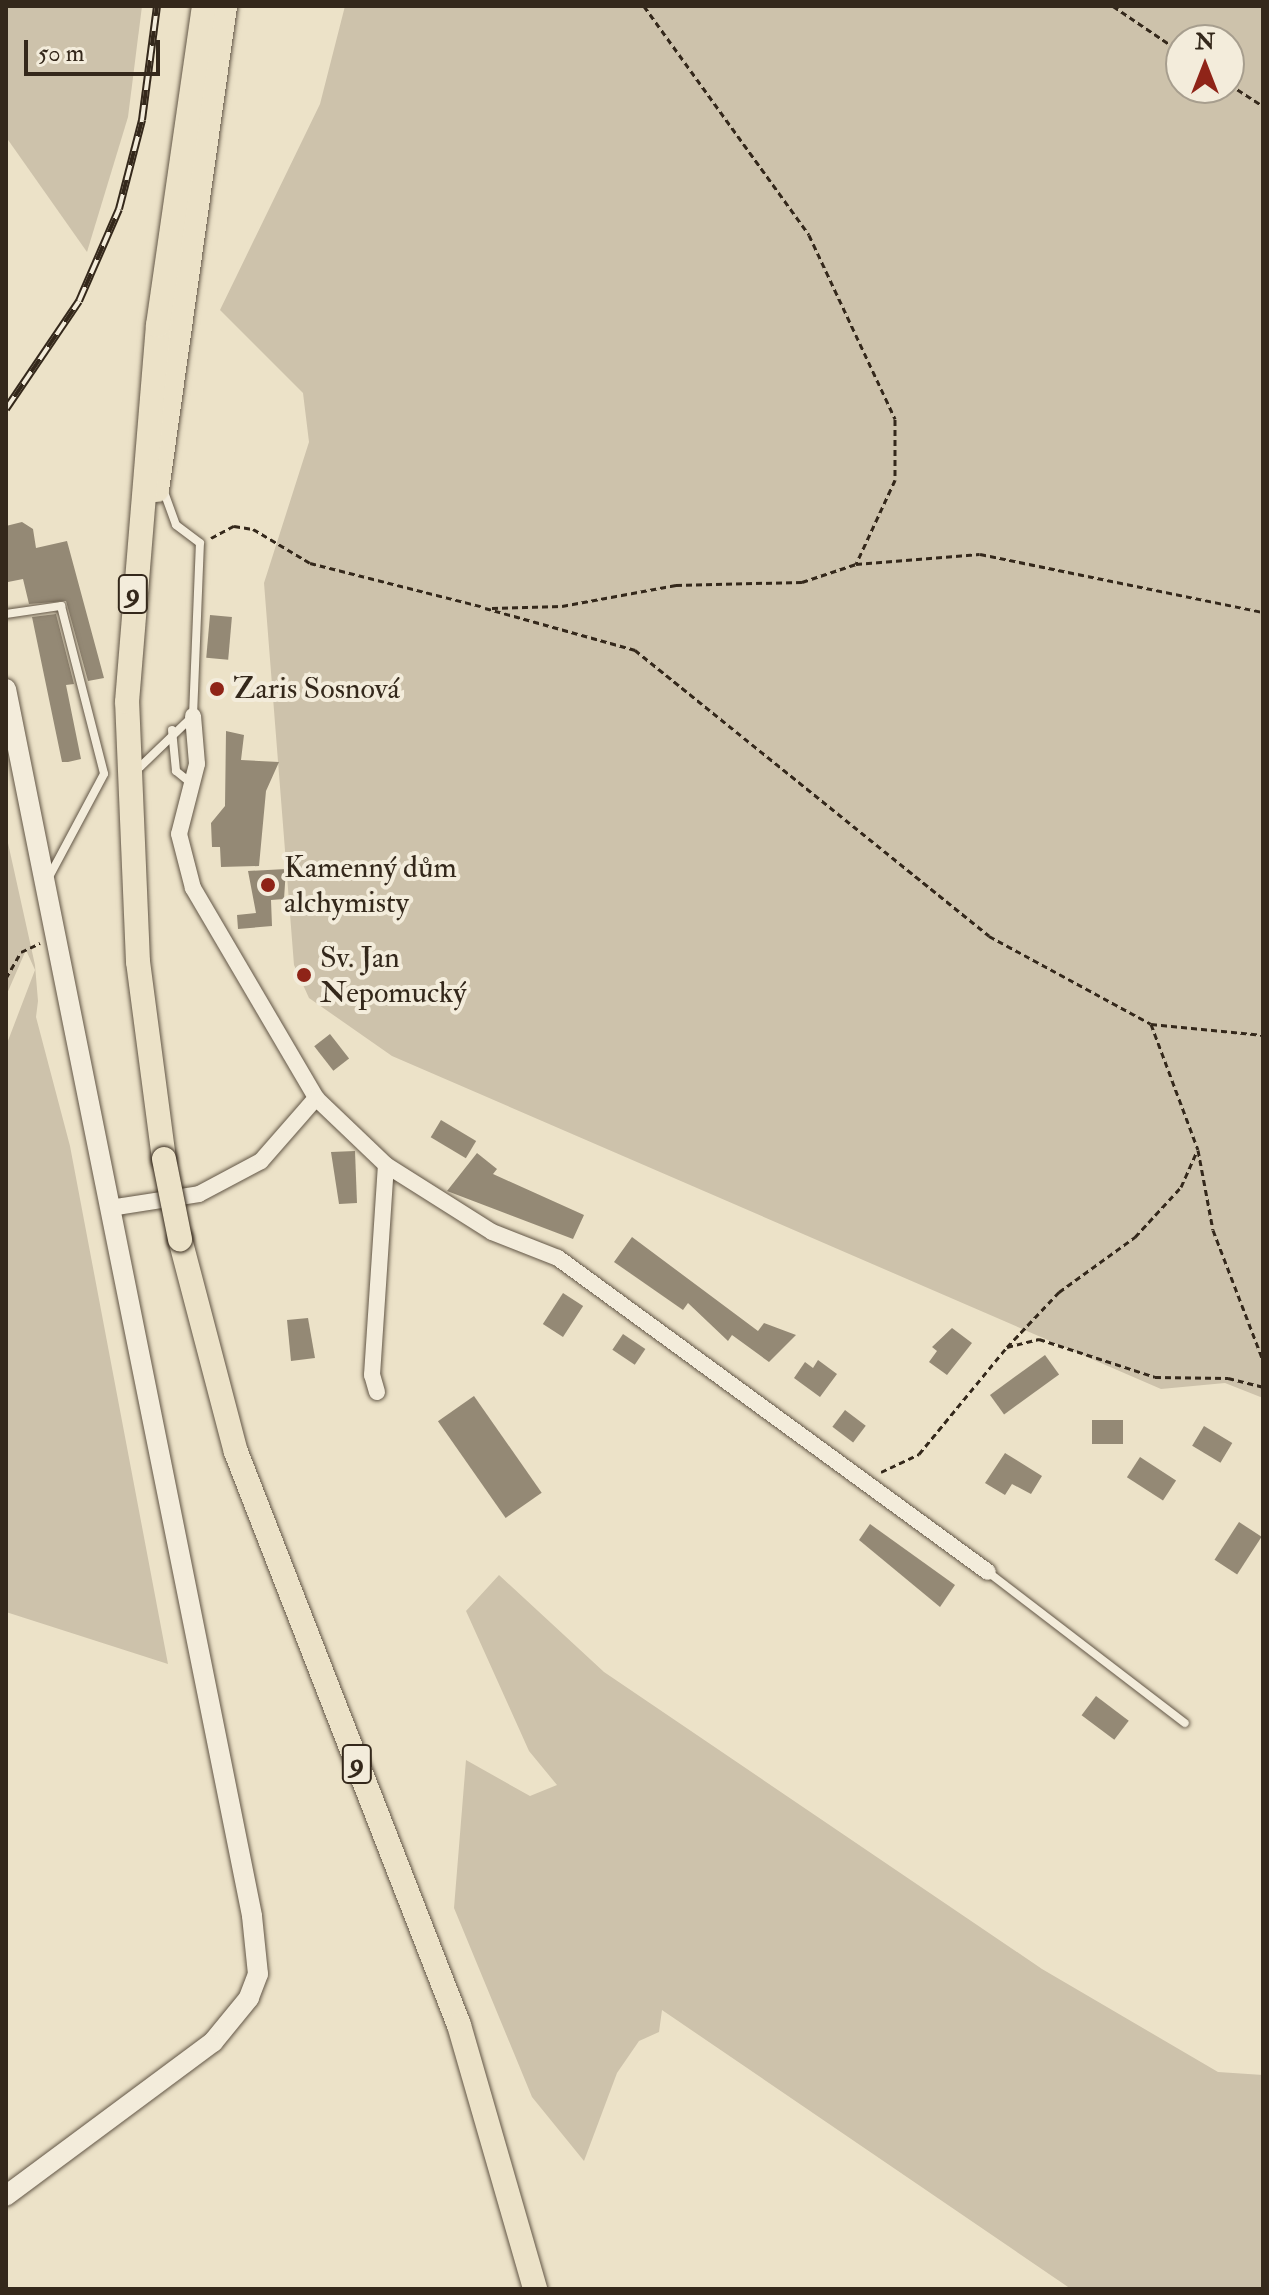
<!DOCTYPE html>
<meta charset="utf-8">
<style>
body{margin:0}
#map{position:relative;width:1269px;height:2295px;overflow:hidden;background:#ece2c8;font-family:"IM FELL Double Pica",serif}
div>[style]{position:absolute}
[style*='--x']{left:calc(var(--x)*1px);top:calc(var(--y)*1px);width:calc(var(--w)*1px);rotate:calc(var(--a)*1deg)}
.green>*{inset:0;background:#cdc2ab}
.building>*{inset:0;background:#948975;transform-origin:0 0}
.path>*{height:3px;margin-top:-1.5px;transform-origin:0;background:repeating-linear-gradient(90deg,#34281b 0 6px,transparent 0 10px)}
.roads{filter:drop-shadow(0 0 2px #625646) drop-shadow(0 0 2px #625646)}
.service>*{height:8px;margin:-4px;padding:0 4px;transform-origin:4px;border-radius:4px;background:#f3ecdb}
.minor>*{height:16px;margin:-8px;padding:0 8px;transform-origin:8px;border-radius:8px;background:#f3ecdb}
.tertiary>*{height:20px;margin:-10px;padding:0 10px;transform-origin:10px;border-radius:10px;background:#f3ecdb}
.primary>*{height:24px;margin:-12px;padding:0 12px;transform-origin:12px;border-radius:12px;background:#ece2c8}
.rail>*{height:8px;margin-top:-4px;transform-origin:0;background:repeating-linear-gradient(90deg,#f3ecdb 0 15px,#34281b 0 30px);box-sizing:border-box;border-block:2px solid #34281b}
.bridges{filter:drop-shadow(0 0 2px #34281b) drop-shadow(0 0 2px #34281b)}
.primary-bridge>*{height:24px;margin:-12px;padding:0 12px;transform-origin:12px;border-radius:12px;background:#ece2c8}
.dots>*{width:22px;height:22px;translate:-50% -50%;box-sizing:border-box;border:4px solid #f3ecdb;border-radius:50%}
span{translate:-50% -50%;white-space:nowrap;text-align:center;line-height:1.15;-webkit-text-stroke:8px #f3ecdb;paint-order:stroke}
.shield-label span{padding:2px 6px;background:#f3ecdb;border:2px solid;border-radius:6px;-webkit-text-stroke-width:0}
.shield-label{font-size:28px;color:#34281b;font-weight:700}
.poi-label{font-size:30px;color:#34281b}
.left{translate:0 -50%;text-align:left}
.frame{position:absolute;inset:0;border:8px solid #34281b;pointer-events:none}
.north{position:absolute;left:1165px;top:24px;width:80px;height:80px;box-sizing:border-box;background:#f3ecdb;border:2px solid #a79e8e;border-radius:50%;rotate:0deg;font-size:22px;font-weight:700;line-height:32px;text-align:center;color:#34281b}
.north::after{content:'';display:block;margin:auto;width:28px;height:36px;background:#8f2418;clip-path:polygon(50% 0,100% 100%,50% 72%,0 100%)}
.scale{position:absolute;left:24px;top:40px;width:136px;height:36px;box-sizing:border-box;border:4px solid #34281b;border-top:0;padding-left:10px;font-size:24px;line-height:28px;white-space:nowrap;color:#34281b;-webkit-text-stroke:6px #f3ecdb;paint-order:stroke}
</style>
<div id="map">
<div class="green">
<div style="clip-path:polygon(6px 6px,142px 6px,128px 117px,87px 252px,6px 137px)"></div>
<div style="clip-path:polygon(evenodd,345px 6px,1263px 6px,1263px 1398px,1225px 1383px,1161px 1389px,392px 1056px,309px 998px,294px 965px,264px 583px,309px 442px,303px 393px,220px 310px,320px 104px,345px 6px,1181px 40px,1229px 40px,1229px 88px,1181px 88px,1181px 40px)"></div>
<div style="clip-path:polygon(6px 834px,35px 965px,38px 1001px,36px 1017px,70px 1146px,168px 1664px,6px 1612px,6px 1046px,35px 970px,26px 950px,6px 996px)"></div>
<div style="clip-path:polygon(499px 1575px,604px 1672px,1042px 1969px,1218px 2072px,1263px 2075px,1263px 2289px,1071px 2289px,662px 2010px,659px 2032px,639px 2041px,617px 2073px,584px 2161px,532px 2097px,454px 1908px,466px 1760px,530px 1796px,557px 1785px,529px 1751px,466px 1611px)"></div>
</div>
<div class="building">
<div style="clip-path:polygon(22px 522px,33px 529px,36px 548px,67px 541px,104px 678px,88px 681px,66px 601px,29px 604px,23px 579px,8px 582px,6px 526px)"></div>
<div style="clip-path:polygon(56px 614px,74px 684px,66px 685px,81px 759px,68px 762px,62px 762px,32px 617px)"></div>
<div style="left:210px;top:615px;width:22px;height:43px;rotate:5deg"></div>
<div style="clip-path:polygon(226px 731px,244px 735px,241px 760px,279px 762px,266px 791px,259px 866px,221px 867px,220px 847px,212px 847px,211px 823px,225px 806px)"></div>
<div style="clip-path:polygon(286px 869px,284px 899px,271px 900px,272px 926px,238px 929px,237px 915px,256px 913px,248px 871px)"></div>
<div style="left:330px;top:1034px;width:31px;height:20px;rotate:52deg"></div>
<div style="left:441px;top:1120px;width:41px;height:20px;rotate:31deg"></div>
<div style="clip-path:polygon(355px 1151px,357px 1203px,339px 1204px,331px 1152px)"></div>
<div style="clip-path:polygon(477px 1153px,497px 1169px,493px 1174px,584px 1215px,573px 1239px,447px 1191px)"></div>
<div style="clip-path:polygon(632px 1237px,758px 1331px,764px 1323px,796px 1335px,769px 1362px,732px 1335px,728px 1341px,688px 1303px,683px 1310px,614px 1262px)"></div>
<div style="left:563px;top:1293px;width:24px;height:37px;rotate:33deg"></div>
<div style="clip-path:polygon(308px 1318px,315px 1358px,291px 1361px,287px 1320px)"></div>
<div style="clip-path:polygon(952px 1328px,972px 1343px,947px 1375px,929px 1362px,937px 1351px,932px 1347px)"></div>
<div style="left:623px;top:1334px;width:27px;height:19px;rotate:34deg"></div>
<div style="left:1045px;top:1355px;width:24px;height:68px;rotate:54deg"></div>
<div style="clip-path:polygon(818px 1360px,837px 1374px,820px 1397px,794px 1378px,805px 1362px,813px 1368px)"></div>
<div style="left:474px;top:1396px;width:118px;height:44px;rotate:55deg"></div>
<div style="left:845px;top:1410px;width:26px;height:21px;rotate:37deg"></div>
<div style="left:1123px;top:1420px;width:24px;height:31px;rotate:90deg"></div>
<div style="left:1204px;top:1426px;width:33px;height:23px;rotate:31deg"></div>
<div style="clip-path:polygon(1005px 1453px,1042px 1476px,1031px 1494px,1012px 1484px,1005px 1495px,985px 1483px)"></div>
<div style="left:1140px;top:1457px;width:43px;height:24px;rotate:33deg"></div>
<div style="left:1239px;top:1522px;width:27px;height:45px;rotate:33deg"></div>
<div style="clip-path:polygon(870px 1524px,955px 1585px,940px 1607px,859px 1540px)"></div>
<div style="left:1096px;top:1696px;width:41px;height:24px;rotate:37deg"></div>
</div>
<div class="path">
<div style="--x:644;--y:6;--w:282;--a:54.2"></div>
<div style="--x:809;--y:235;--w:203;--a:64.9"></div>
<div style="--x:895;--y:419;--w:61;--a:90"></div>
<div style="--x:895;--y:480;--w:93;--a:114.9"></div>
<div style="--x:1113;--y:6;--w:82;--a:34.1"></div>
<div style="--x:1229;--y:84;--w:40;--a:32.9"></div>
<div style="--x:211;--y:538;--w:26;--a:-28"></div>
<div style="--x:234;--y:526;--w:19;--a:9"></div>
<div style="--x:253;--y:529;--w:66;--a:30.8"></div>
<div style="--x:310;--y:563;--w:179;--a:14.2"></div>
<div style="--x:485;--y:608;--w:156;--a:15.6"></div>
<div style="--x:635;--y:650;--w:455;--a:38.9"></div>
<div style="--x:989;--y:936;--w:184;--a:28.5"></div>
<div style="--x:1151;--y:1024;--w:134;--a:69.5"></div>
<div style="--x:1198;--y:1150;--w:81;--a:79.4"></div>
<div style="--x:1213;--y:1230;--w:139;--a:69"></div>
<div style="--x:492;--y:608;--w:70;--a:-1.6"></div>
<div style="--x:562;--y:606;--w:116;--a:-10.4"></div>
<div style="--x:676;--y:585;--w:126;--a:-1.4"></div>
<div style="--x:802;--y:582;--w:57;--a:-18.4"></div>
<div style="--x:856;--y:564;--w:124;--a:-4.6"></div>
<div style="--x:980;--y:554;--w:289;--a:11.6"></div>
<div style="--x:6;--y:978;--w:30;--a:-60"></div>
<div style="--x:21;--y:952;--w:21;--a:-25"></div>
<div style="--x:1151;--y:1024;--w:113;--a:5.6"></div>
<div style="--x:1007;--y:1347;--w:76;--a:-46.6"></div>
<div style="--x:1059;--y:1292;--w:94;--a:-35.9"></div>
<div style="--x:1135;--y:1237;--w:68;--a:-47.4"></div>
<div style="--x:1181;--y:1187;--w:39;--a:-66"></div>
<div style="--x:881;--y:1472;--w:42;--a:-25.3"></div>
<div style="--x:919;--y:1454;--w:139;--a:-50.6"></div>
<div style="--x:1007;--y:1347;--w:33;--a:-14"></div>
<div style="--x:1039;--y:1339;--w:122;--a:18.1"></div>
<div style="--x:1155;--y:1377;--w:73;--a:0.8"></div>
<div style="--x:1228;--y:1378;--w:36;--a:14"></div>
</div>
<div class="roads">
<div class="service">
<div style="--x:6;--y:614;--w:56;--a:-8.3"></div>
<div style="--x:61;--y:606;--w:173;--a:75.6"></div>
<div style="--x:104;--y:774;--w:117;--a:118.1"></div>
<div style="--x:172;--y:730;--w:41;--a:84.4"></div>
<div style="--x:176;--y:771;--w:19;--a:39"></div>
<div style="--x:140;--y:767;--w:74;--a:-43.9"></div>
<div style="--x:193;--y:716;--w:173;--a:-87.7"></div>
<div style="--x:200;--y:543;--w:30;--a:-143"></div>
<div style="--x:176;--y:525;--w:37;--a:-110"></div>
<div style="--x:988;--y:1572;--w:248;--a:37.5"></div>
</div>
<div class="minor">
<div style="--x:193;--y:716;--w:48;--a:85.2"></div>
<div style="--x:197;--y:764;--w:72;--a:104.4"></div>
<div style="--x:179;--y:834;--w:56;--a:75.5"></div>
<div style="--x:193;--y:888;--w:243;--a:59.6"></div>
<div style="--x:316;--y:1098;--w:97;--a:43.7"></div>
<div style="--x:386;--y:1165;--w:125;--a:32.3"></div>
<div style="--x:492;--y:1232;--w:71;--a:21.5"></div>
<div style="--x:558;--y:1258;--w:532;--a:36.14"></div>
<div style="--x:110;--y:1208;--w:90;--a:-8.9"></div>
<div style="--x:199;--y:1194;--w:70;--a:-28"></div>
<div style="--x:261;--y:1161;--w:84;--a:-48.9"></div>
<div style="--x:377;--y:1392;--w:18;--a:-106"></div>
<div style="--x:372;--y:1375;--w:210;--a:-86.2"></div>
</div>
<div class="tertiary">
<div style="--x:6;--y:689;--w:1251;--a:78.66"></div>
<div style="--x:252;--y:1916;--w:58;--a:84.1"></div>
<div style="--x:258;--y:1974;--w:26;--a:111"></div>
<div style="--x:249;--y:1998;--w:57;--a:129.3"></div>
<div style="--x:213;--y:2042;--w:258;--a:143.4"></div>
</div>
<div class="primary">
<div style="--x:157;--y:490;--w:489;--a:-82"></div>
<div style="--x:164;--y:1159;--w:199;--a:-97.5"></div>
<div style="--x:138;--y:962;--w:260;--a:-92.4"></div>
<div style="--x:127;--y:702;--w:378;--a:-85.3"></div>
<div style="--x:158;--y:325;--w:322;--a:-81.8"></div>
<div style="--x:180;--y:1239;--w:220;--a:75.3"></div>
<div style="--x:236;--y:1452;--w:615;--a:68.74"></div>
<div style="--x:459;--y:2025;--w:275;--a:73.9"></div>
</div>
</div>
<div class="rail">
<div style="--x:6;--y:409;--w:130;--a:-55.9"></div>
<div style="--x:79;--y:301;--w:100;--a:-66.5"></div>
<div style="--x:119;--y:209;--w:92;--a:-75.5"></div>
<div style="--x:142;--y:120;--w:115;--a:-82.5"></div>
</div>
<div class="bridges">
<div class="primary-bridge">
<div style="--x:164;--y:1159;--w:82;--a:78.7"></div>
</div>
</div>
<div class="dots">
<div style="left:217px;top:689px;background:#8f2418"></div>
<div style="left:268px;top:885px;background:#8f2418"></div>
<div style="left:304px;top:975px;background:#8f2418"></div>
</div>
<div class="shield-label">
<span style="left:133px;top:594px">9</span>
<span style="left:357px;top:1764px">9</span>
</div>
<div class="poi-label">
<span class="left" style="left:233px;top:689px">Zaris Sosnová</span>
<span class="left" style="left:284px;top:885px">Kamenný dům<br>alchymisty</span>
<span class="left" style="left:320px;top:975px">Sv. Jan<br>Nepomucký</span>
</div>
<div class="frame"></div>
<div class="north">N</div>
<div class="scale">50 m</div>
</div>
